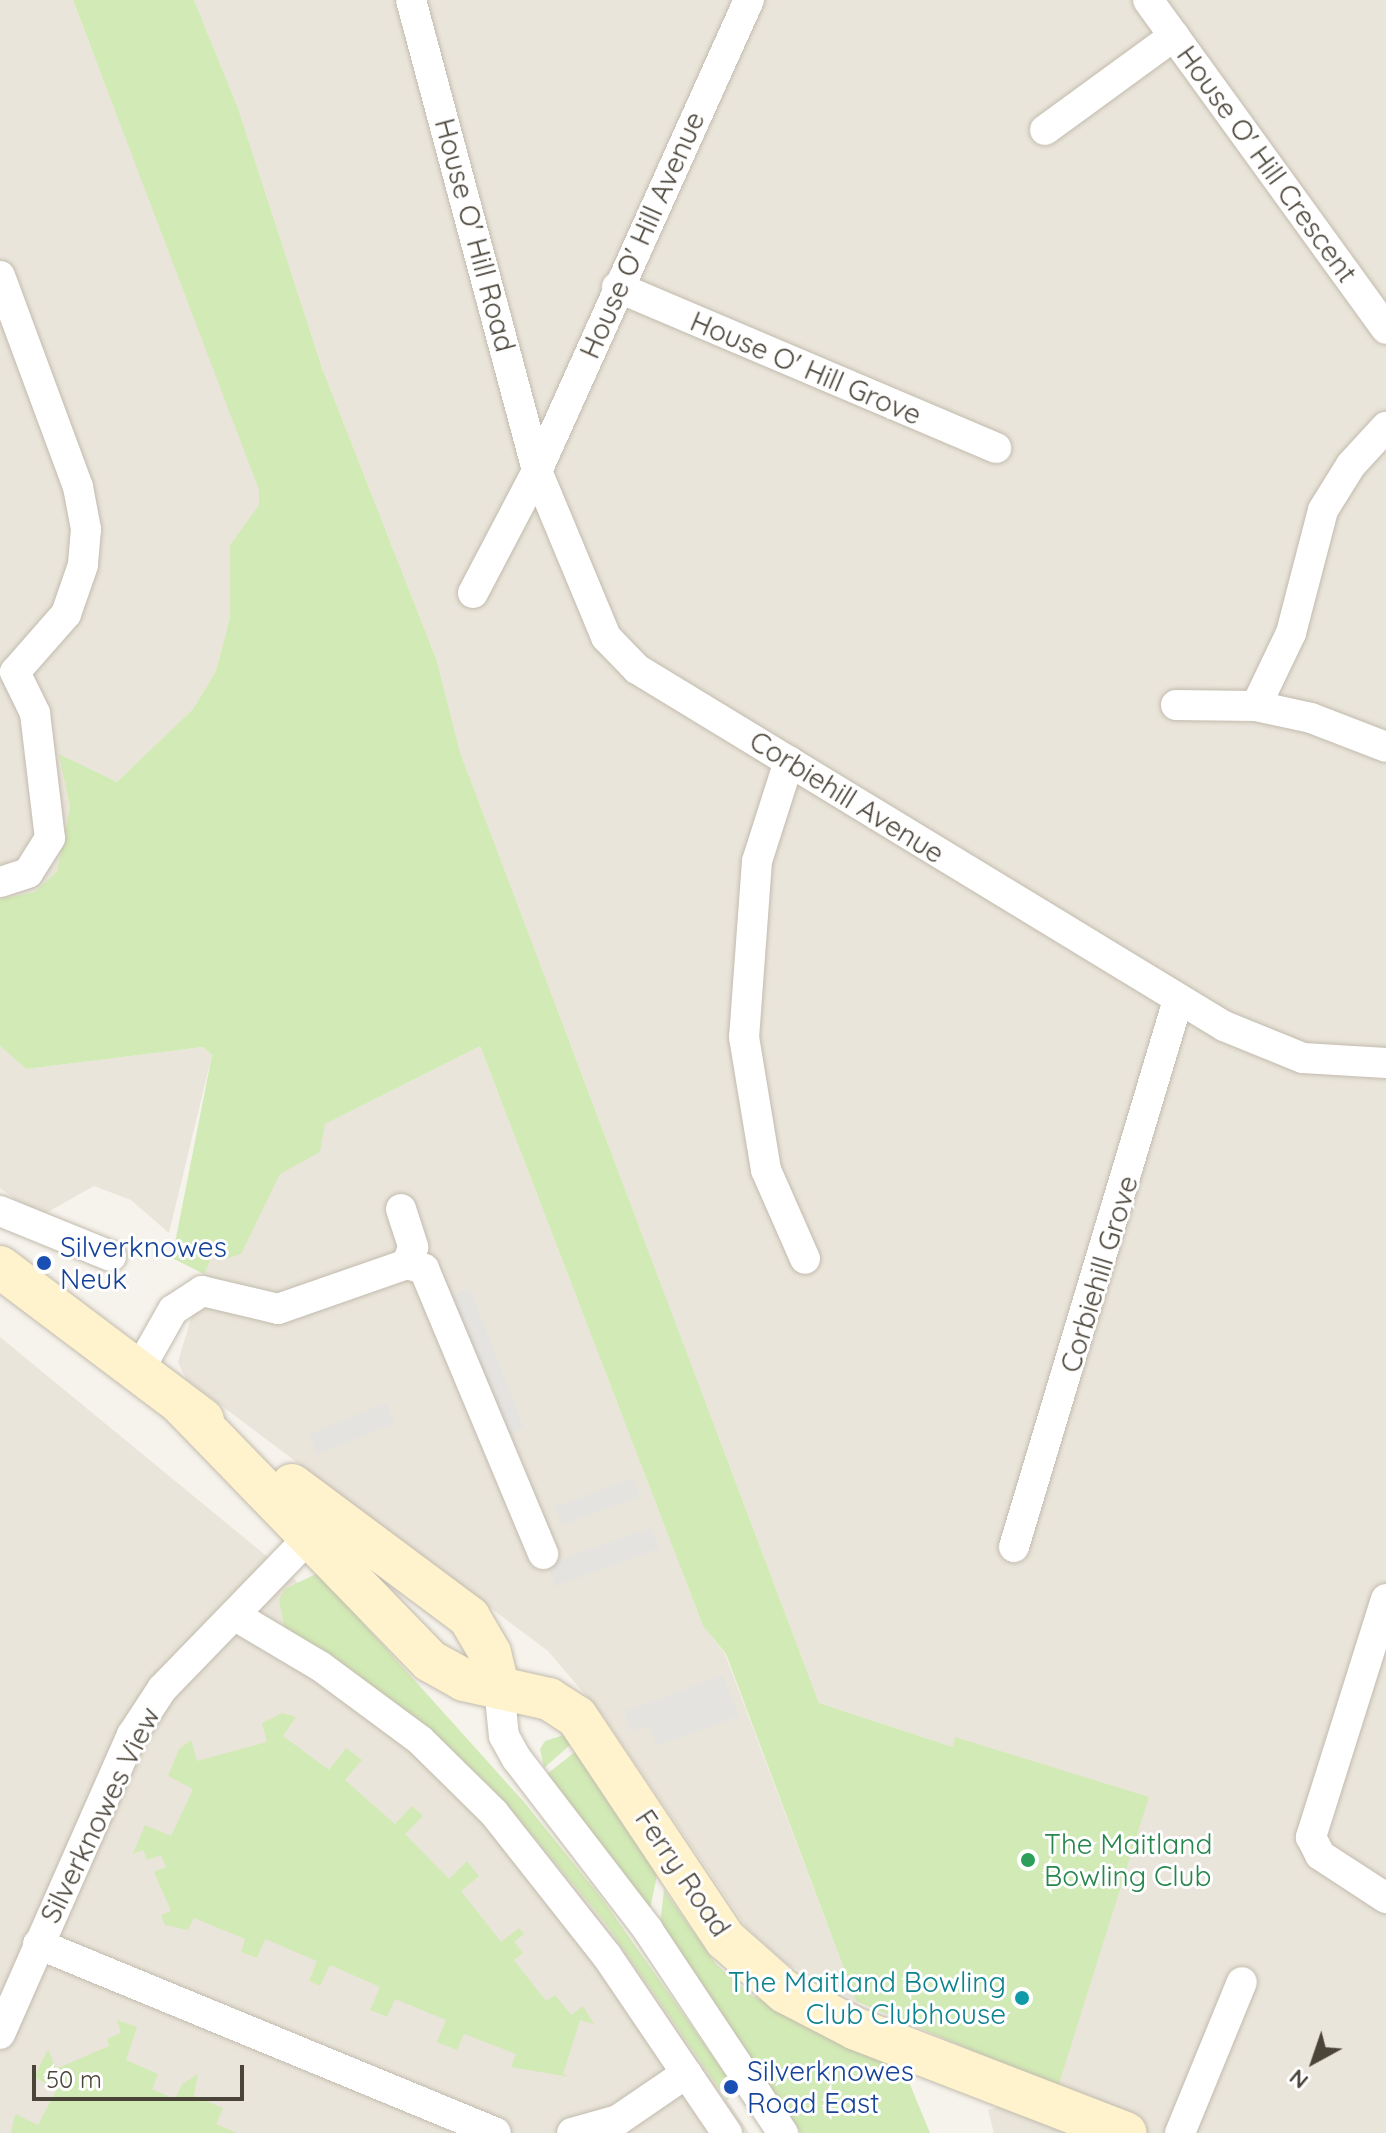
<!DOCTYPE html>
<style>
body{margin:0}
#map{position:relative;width:1386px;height:2133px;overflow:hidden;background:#f6f3ec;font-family:Quicksand,sans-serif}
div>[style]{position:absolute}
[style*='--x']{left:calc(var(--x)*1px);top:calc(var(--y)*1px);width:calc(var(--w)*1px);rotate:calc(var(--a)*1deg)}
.residential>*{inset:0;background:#eae5da}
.green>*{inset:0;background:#d2eab5}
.parking>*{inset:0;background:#e5e3e0;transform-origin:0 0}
.roads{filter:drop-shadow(0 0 2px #c2bbae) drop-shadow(0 0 2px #c2bbae)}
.street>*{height:30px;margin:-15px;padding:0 15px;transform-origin:15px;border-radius:15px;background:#fff}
.secondary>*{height:42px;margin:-21px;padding:0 21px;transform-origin:21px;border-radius:21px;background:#fff3cd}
.dots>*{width:22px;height:22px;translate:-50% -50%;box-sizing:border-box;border:4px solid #fff;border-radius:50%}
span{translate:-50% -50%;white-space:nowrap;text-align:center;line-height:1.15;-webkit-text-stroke:6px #fff;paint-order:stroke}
.street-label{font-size:28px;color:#4b4439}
.transit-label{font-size:28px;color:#164399}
.left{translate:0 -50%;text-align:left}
.leisure-label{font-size:28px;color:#27864d}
.culture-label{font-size:28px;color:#0d838f}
.right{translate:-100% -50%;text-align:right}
.north{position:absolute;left:1274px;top:2021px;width:80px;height:80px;-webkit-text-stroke:6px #fff;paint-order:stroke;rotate:220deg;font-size:22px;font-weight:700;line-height:32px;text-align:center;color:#4b4439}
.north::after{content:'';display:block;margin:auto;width:28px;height:36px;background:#4b4439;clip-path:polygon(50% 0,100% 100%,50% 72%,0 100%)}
.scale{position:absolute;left:32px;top:2065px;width:212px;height:36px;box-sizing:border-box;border:4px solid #4b4439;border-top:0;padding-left:10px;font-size:24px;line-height:28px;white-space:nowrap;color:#4b4439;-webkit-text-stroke:6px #fff;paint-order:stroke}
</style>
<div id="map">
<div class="residential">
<div style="clip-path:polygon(0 0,73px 0,260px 490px,259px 506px,230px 545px,230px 617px,216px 671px,193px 709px,117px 782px,60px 755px,70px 807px,57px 871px,35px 892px,0 899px)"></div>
<div style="clip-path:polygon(194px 0,1386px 0,1386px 2133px,994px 2133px,988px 2110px,1058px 2087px,955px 1738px,953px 1747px,819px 1703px,460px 752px,437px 661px,322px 368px,238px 108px)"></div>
<div style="clip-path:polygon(0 1046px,26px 1069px,203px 1047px,212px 1055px,169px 1233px,131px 1200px,94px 1186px,39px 1217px,0 1188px)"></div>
<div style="clip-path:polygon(480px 1046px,703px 1626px,725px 1654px,856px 2001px,787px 1964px,746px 1927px,605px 1718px,548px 1651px,186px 1379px,178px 1362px,204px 1274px,256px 1158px)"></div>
<div style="clip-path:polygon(0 1337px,292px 1577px,473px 1754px,629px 1951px,749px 2133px,0 2133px)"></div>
</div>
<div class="green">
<div style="clip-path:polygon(73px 0,194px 0,238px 108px,322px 368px,437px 661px,460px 752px,819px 1703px,953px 1747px,955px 1737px,1149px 1797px,1058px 2087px,856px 2001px,726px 1654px,703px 1626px,480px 1046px,325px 1124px,320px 1152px,280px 1174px,241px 1254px,225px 1259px,215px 1250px,204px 1274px,172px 1258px,212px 1055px,203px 1047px,26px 1069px,0 1046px,0 899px,35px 892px,57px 871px,70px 807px,59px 754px,117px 782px,193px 709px,216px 671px,230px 617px,230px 545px,259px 505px,259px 490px)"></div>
<div style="clip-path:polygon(318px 1573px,524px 1802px,603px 1900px,738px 2092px,727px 2100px,604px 1921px,498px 1794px,439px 1739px,284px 1626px,279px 1600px,285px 1589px)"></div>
<div style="clip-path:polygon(282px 1713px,296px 1717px,283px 1736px,329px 1770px,346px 1748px,362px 1760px,345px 1780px,395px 1824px,412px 1806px,423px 1816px,405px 1834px,449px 1879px,467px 1861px,479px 1876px,461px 1891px,501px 1942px,519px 1928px,524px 1934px,514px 1942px,523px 1953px,514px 1960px,546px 2001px,555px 1995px,571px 2015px,583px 2006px,594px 2024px,580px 2020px,563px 2074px,570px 2077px,511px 2067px,516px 2054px,464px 2034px,457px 2050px,437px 2042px,446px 2020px,395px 1999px,387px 2017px,380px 2014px,370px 2010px,380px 1987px,330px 1965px,320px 1986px,309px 1981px,317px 1961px,265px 1939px,257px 1958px,241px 1952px,245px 1939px,194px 1918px,188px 1930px,165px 1925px,161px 1915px,171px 1911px,154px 1872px,166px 1867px,161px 1855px,147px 1860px,143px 1850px,133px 1854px,145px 1825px,171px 1836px,193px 1789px,168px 1776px,179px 1749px,191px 1740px,197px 1761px,267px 1742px,262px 1723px)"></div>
<div style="clip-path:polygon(567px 1734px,574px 1739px,570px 1745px,544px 1768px,540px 1749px,545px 1741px)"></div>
<div style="clip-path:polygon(580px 1748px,657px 1875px,650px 1909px,547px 1774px)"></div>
<div style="clip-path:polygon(664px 1890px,716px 1964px,751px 1995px,904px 2070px,930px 2133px,801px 2133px,660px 1924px)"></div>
<div style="clip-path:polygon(117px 2020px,137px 2027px,126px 2060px,158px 2074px,152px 2089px,175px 2099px,182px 2084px,198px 2074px,194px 2096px,223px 2108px,216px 2124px,237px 2133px,11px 2133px,15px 2114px,38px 2125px,57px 2089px,34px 2077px,48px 2049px,56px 2069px,109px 2046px,107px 2039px,121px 2033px)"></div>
</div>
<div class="parking">
<div style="left:470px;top:1288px;width:150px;height:22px;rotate:69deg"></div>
<div style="left:386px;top:1403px;width:22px;height:83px;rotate:68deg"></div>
<div style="left:633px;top:1478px;width:20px;height:83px;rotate:70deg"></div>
<div style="left:651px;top:1527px;width:23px;height:110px;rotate:70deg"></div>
<div style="clip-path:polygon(723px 1675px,739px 1716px,657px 1746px,649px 1726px,631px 1732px,624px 1712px)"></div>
</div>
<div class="roads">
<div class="street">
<div style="--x:411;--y:0;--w:488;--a:75"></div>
<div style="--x:1148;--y:0;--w:406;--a:54.1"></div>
<div style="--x:1045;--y:130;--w:160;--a:-36.1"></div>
<div style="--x:0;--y:276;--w:225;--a:69.7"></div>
<div style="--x:78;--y:487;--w:43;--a:79.2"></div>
<div style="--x:86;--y:529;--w:36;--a:95"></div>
<div style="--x:83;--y:565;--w:52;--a:109.1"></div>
<div style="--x:66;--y:614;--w:77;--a:131.3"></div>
<div style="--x:15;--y:672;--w:46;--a:64"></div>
<div style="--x:35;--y:713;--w:126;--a:83.2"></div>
<div style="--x:50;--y:838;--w:41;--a:122.2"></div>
<div style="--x:28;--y:873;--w:29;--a:162"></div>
<div style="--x:617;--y:287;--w:412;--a:23"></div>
<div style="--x:537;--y:471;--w:517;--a:-65.77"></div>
<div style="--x:473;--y:593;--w:138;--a:-62.3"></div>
<div style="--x:537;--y:471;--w:180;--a:67.4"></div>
<div style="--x:606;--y:637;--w:45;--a:45.9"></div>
<div style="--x:637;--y:669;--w:687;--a:31.31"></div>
<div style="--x:1224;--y:1026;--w:85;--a:22.1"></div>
<div style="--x:1303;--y:1058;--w:83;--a:3.4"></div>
<div style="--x:1176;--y:705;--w:80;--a:0.7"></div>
<div style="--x:1256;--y:706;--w:56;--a:12.3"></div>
<div style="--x:1311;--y:718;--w:80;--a:21.1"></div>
<div style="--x:1256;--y:706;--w:81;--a:-64.4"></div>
<div style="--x:1291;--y:633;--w:127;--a:-75.4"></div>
<div style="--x:1323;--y:510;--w:53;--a:-58.1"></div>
<div style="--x:1351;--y:465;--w:52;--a:-47.4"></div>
<div style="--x:789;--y:761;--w:105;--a:107.7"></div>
<div style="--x:757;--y:861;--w:176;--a:94.2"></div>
<div style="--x:744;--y:1037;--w:135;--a:80.6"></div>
<div style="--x:766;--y:1170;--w:97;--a:66.3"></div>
<div style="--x:401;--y:1209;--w:40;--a:72"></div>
<div style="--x:413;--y:1247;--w:18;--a:109"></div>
<div style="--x:0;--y:1211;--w:120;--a:22.1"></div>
<div style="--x:139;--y:1370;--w:69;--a:-60.5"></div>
<div style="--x:173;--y:1310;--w:35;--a:-33"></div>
<div style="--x:202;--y:1291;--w:78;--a:13.3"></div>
<div style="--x:278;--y:1309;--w:137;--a:-19.2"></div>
<div style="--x:407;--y:1264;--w:18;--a:16"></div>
<div style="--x:424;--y:1269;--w:309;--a:67.3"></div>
<div style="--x:1014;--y:1547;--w:571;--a:-73.31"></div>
<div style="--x:1386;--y:1599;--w:250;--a:107.5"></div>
<div style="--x:1311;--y:1837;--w:20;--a:63"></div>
<div style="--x:1320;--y:1855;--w:79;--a:33.1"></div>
<div style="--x:234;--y:1615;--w:100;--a:30.7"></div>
<div style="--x:320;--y:1666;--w:124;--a:36.5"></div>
<div style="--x:420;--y:1740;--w:104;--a:44.6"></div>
<div style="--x:494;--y:1813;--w:182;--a:51.7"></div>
<div style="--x:607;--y:1956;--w:214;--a:55.9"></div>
<div style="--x:499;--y:1688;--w:48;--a:84.1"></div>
<div style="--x:504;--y:1736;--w:26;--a:61"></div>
<div style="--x:517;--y:1759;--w:215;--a:52.5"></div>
<div style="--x:648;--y:1930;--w:244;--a:56.4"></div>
<div style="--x:38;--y:1944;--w:495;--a:22.4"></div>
<div style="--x:0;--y:2034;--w:327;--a:-66.2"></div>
<div style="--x:132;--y:1735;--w:55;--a:-56.9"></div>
<div style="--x:162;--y:1689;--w:233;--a:-45.9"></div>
<div style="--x:572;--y:2133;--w:48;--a:-15.8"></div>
<div style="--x:618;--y:2120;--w:83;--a:-34.3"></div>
<div style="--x:1180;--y:2133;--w:163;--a:-67.7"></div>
</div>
<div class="secondary">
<div style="--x:0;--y:1267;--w:254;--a:37"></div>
<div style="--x:180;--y:1403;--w:359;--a:45.9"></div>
<div style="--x:430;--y:1661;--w:39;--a:29"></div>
<div style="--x:464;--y:1680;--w:87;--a:12.6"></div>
<div style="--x:549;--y:1699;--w:33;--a:33"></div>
<div style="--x:577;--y:1717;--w:267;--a:56.3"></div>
<div style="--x:725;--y:1939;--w:80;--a:41.5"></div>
<div style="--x:785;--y:1992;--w:80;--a:27.5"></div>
<div style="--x:856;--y:2029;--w:289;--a:21.1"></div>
<div style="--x:292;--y:1485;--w:221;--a:36.7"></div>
<div style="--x:469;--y:1617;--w:42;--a:59.7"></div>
<div style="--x:490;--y:1653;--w:36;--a:76"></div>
</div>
</div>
<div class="dots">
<div style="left:44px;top:1263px;background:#1a4fb4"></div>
<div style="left:1028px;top:1860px;background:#2e9e5b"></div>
<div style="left:1022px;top:1998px;background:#0f9aa8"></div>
<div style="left:731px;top:2087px;background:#1a4fb4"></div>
</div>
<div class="street-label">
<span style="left:1267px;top:164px;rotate:54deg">House O' Hill Crescent</span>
<span style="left:475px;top:235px;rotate:75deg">House O' Hill Road</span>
<span style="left:642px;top:235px;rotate:-66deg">House O' Hill Avenue</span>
<span style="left:806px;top:368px;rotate:23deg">House O' Hill Grove</span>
<span style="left:847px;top:797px;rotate:32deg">Corbiehill Avenue</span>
<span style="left:1099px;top:1274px;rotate:-73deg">Corbiehill Grove</span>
<span style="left:100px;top:1815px;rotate:-64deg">Silverknowes View</span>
<span style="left:683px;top:1873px;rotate:56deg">Ferry Road</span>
</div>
<div class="transit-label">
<span class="left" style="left:60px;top:1263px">Silverknowes<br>Neuk</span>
<span class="left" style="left:747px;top:2087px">Silverknowes<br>Road East</span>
</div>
<div class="leisure-label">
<span class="left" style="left:1044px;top:1860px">The Maitland<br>Bowling Club</span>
</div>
<div class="culture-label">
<span class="right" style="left:1006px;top:1998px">The Maitland Bowling<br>Club Clubhouse</span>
</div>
<div class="north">N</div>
<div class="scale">50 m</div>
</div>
